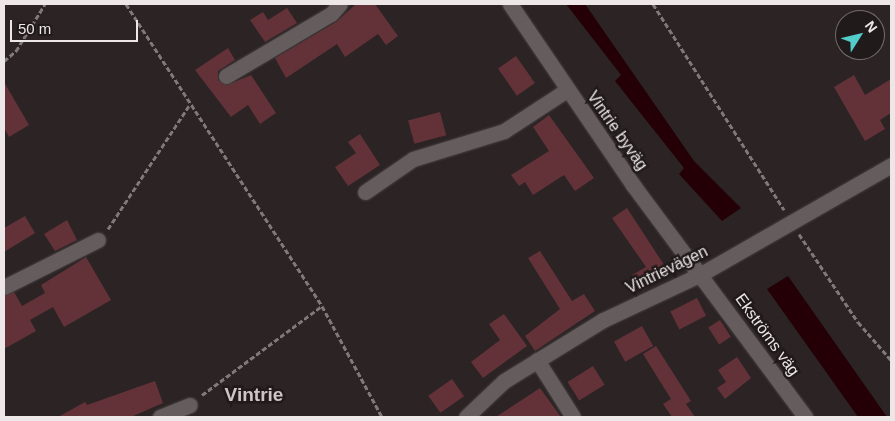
<!DOCTYPE html>
<meta charset="utf-8">
<style>
body{margin:0}
#map{position:relative;width:895px;height:421px;overflow:hidden;background:#2b2324;font-family:Helvetica,sans-serif}
div>[style]{position:absolute}
[style*='--x']{left:calc(var(--x)*1px);top:calc(var(--y)*1px);width:calc(var(--w)*1px);rotate:calc(var(--a)*1deg)}
.water>*{inset:0;background:#240006}
.building>*{inset:0;background:#633238;transform-origin:0 0}
.path>*{height:3px;margin-top:-1.5px;transform-origin:0;background:repeating-linear-gradient(90deg,#80797a 0 5px,transparent 0 7.5px)}
.roads{filter:drop-shadow(0 0 1px #474142) drop-shadow(0 0 1px #474142)}
.minor>*{height:15px;margin:-7.5px;padding:0 7.5px;transform-origin:7.5px;border-radius:7.5px;background:#655c5d}
span{translate:-50% -50%;white-space:nowrap;text-align:center;line-height:1.15;-webkit-text-stroke:5px #211a1a;paint-order:stroke}
.street-label{font-size:16px;color:#ede7e8}
.quarter-label{font-size:19px;color:#cfc4c5;font-weight:700}
.frame{position:absolute;inset:0;border:5px solid #ede7e8;pointer-events:none}
.north{position:absolute;left:835px;top:10px;width:50px;height:50px;box-sizing:border-box;background:#211a1a;border:1px solid #736c6c;border-radius:50%;rotate:54deg;font-size:14px;font-weight:700;line-height:20px;text-align:center;color:#ede7e8}
.north::after{content:'';display:block;margin:auto;width:18px;height:22px;background:#53cdca;clip-path:polygon(50% 0,100% 100%,50% 72%,0 100%)}
.scale{position:absolute;left:10px;top:20px;width:128px;height:22px;box-sizing:border-box;border:2px solid #ede7e8;border-top:0;padding-left:6px;font-size:15px;line-height:18px;white-space:nowrap;color:#ede7e8;-webkit-text-stroke:4px #211a1a;paint-order:stroke}
</style>
<div id="map">
<div class="water">
<div style="clip-path:polygon(566px 4px,585px 4px,694px 161px,741px 208px,722px 221px,679px 174px,684px 168px,615px 81px,621px 75px)"></div>
<div style="clip-path:polygon(788px 276px,887px 417px,858px 417px,767px 289px)"></div>
</div>
<div class="building">
<div style="clip-path:polygon(356px 4px,375px 4px,398px 36px,386px 45px,378px 34px,345px 57px,337px 44px,286px 78px,275px 58px,336px 22px)"></div>
<div style="clip-path:polygon(287px 8px,297px 23px,265px 42px,250px 20px,263px 12px,268px 20px)"></div>
<div style="clip-path:polygon(228px 48px,235px 60px,218px 71px,218px 80px,227px 85px,251px 75px,276px 113px,260px 124px,248px 105px,231px 117px,195px 70px)"></div>
<div style="left:516px;top:56px;width:33px;height:22px;rotate:55deg"></div>
<div style="clip-path:polygon(854px 75px,865px 95px,891px 79px,891px 113px,880px 120px,885px 129px,865px 141px,834px 87px)"></div>
<div style="clip-path:polygon(4px 82px,29px 125px,9px 137px,4px 128px)"></div>
<div style="left:440px;top:112px;width:24px;height:33px;rotate:75deg"></div>
<div style="clip-path:polygon(549px 115px,594px 178px,575px 191px,564px 175px,533px 195px,525px 182px,519px 186px,511px 175px,549px 151px,533px 127px)"></div>
<div style="clip-path:polygon(360px 134px,380px 165px,348px 186px,335px 167px,356px 153px,348px 142px)"></div>
<div style="clip-path:polygon(627px 208px,670px 274px,642px 291px,632px 275px,646px 267px,612px 218px)"></div>
<div style="clip-path:polygon(25px 216px,35px 233px,4px 252px,4px 228px)"></div>
<div style="clip-path:polygon(67px 220px,77px 240px,55px 251px,44px 234px)"></div>
<div style="clip-path:polygon(540px 251px,572px 301px,584px 294px,595px 311px,535px 351px,525px 336px,560px 309px,528px 258px)"></div>
<div style="clip-path:polygon(86px 257px,111px 300px,64px 327px,53px 307px,30px 320px,36px 331px,4px 349px,4px 296px,14px 292px,22px 306px,45px 293px,41px 285px)"></div>
<div style="left:697px;top:298px;width:20px;height:30px;rotate:63deg"></div>
<div style="clip-path:polygon(504px 314px,527px 346px,483px 378px,471px 362px,500px 340px,489px 324px)"></div>
<div style="left:720px;top:320px;width:20px;height:14px;rotate:57deg"></div>
<div style="left:642px;top:326px;width:23px;height:32px;rotate:61deg"></div>
<div style="clip-path:polygon(656px 346px,691px 401px,686px 404px,695px 417px,672px 417px,663px 404px,671px 399px,643px 354px)"></div>
<div style="clip-path:polygon(737px 357px,751px 378px,725px 399px,717px 388px,726px 382px,718px 370px)"></div>
<div style="left:593px;top:366px;width:22px;height:30px;rotate:58deg"></div>
<div style="left:452px;top:379px;width:21px;height:29px;rotate:55deg"></div>
<div style="clip-path:polygon(155px 381px,163px 403px,131px 417px,58px 417px,85px 402px,87px 405px)"></div>
<div style="clip-path:polygon(540px 388px,561px 417px,496px 417px)"></div>
</div>
<div class="path">
<div style="--x:126;--y:4;--w:360;--a:57"></div>
<div style="--x:322;--y:306;--w:126;--a:61.6"></div>
<div style="--x:653;--y:4;--w:244;--a:57.5"></div>
<div style="--x:4;--y:61;--w:16;--a:-40"></div>
<div style="--x:16;--y:51;--w:55;--a:-58.3"></div>
<div style="--x:108;--y:229;--w:149;--a:-56.7"></div>
<div style="--x:799;--y:234;--w:106;--a:56.2"></div>
<div style="--x:858;--y:322;--w:50;--a:49"></div>
<div style="--x:202;--y:395;--w:149;--a:-36.6"></div>
</div>
<div class="roads">
<div class="minor">
<div style="--x:510;--y:4;--w:219;--a:55.8"></div>
<div style="--x:633;--y:185;--w:289;--a:53.4"></div>
<div style="--x:226;--y:76;--w:122;--a:-30.6"></div>
<div style="--x:331;--y:14;--w:13;--a:-48"></div>
<div style="--x:365;--y:192;--w:58;--a:-34.5"></div>
<div style="--x:413;--y:159;--w:95;--a:-17.1"></div>
<div style="--x:504;--y:131;--w:75;--a:-33.1"></div>
<div style="--x:4;--y:287;--w:105;--a:-26.6"></div>
<div style="--x:537;--y:360;--w:67;--a:57.7"></div>
<div style="--x:160;--y:417;--w:32;--a:-22"></div>
<div style="--x:466;--y:417;--w:52;--a:-43.5"></div>
<div style="--x:504;--y:381;--w:116;--a:-31.6"></div>
<div style="--x:603;--y:320;--w:108;--a:-25.1"></div>
<div style="--x:701;--y:274;--w:219;--a:-29.8"></div>
</div>
</div>
<div class="street-label">
<span style="left:617px;top:131px;rotate:55deg">Vintrie byväg</span>
<span style="left:667px;top:270px;rotate:-26deg">Vintrievägen</span>
<span style="left:767px;top:335px;rotate:54deg">Ekströms väg</span>
</div>
<div class="quarter-label">
<span style="left:254px;top:395px">Vintrie</span>
</div>
<div class="frame"></div>
<div class="north">N</div>
<div class="scale">50 m</div>
</div>
